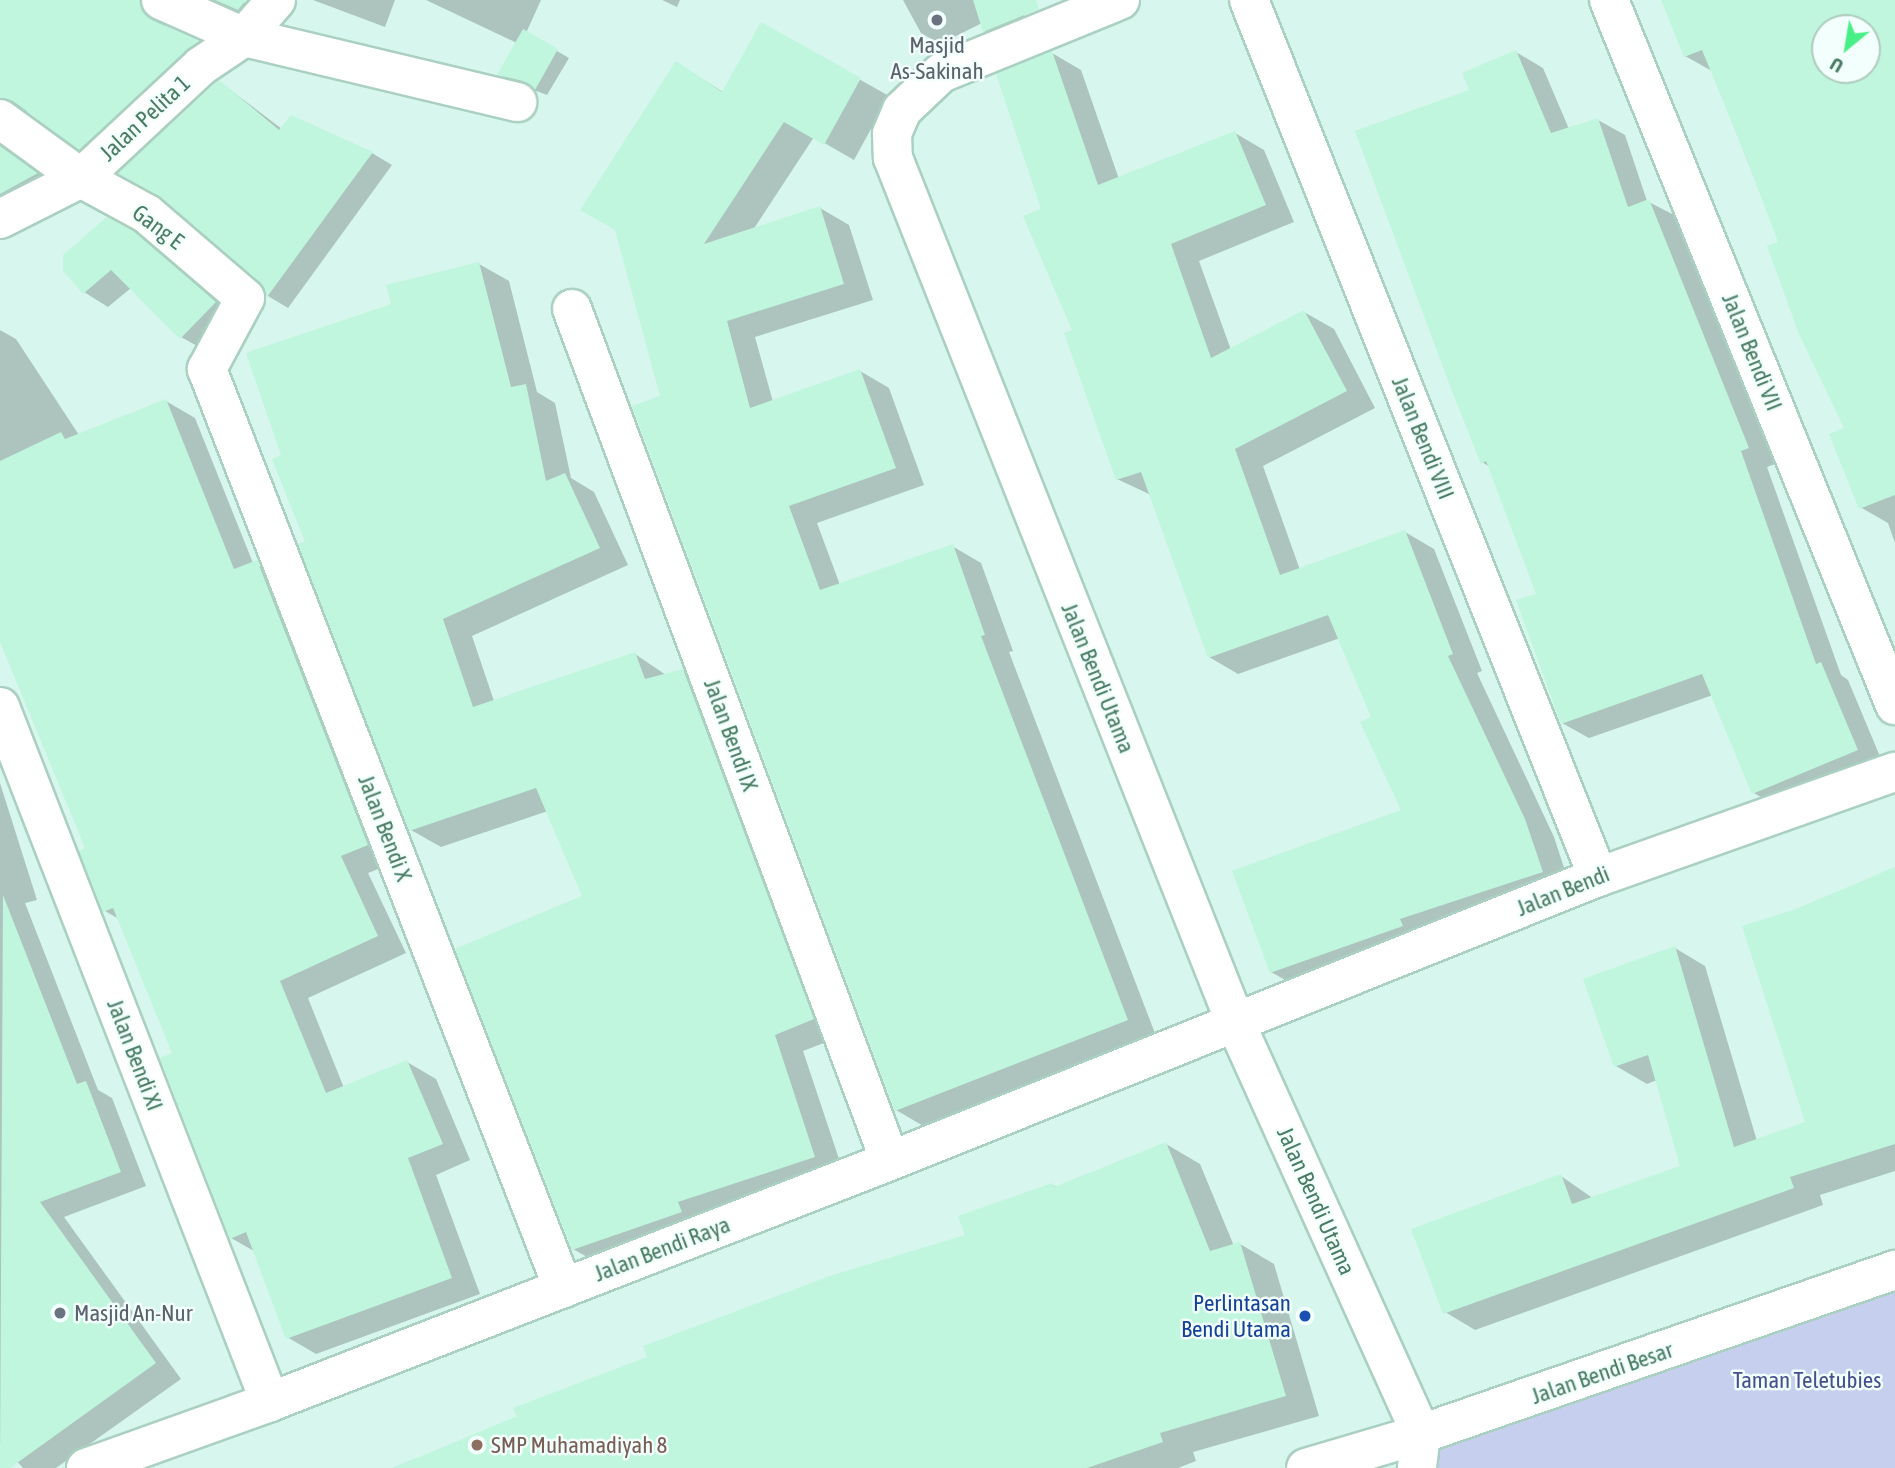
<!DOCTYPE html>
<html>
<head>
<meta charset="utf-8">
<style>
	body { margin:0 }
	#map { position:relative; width:1895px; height:1468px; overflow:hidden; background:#eafef9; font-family:"Asap Condensed",sans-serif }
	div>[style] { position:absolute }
	.residential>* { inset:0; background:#d7f6ed }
	.green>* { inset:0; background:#c6d0ee }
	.shadow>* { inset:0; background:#0003 }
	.building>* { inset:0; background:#bff6dd }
	.roads { filter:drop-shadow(2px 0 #aad0c1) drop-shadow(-2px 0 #aad0c1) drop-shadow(0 2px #aad0c1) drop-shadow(0 -2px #aad0c1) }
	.minor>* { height:38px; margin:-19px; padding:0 19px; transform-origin:19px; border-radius:19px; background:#fff }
	.dots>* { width:19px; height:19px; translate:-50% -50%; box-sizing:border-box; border:4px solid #f2fffc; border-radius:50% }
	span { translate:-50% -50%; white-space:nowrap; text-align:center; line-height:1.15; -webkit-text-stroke:5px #f2fffc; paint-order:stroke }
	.worship-label { font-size:23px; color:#5b616d }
	.left { translate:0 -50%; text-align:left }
	.street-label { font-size:23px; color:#4a7c63 }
	.transit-label { font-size:23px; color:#164399 }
	.right { translate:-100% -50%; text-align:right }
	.park-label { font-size:23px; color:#46508f }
	.education-label { font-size:23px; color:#785e54 }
	.north { position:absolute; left:1811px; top:14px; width:70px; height:70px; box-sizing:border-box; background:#f2fffc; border:2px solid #afcbbf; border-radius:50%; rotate:210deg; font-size:19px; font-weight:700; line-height:28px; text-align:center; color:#4a7c63 }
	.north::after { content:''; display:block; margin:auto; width:24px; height:32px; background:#47f086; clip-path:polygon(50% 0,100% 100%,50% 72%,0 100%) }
</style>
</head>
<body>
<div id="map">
	<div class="residential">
		<i style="clip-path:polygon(evenodd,0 0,1895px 0,1895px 1468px,0 1468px,0 0,1825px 28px,1867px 28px,1867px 70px,1825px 70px,1825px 28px)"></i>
	</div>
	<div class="green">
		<i style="clip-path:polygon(1895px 1253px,1895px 1468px,1430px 1468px,1431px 1423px)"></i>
	</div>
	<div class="shadow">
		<i style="clip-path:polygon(7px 0,167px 0,160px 15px,164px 25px,219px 54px,102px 161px,31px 112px,12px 111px,0 128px,0 12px)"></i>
		<i style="clip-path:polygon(212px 0,241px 0,263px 18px,260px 21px)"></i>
		<i style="clip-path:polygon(313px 0,395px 0,385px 27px)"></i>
		<i style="clip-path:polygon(426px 0,541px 0,526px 33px,569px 58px,547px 95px,510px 81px,499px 74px,517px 43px)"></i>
		<i style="clip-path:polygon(662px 0,680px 0,677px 7px)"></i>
		<i style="clip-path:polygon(903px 0,1016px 0,1029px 25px,996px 38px,984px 31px,982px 23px,948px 40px,933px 40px,921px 33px)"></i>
		<i style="clip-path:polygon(evenodd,1663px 0,1895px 0,1895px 543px,1888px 523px,1860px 507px,1846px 429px,1780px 243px,1712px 71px,1685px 56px,1663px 0,1825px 28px,1867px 28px,1867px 70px,1825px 70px,1825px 28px)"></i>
		<i style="clip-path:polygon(772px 30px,889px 96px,854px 160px,814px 137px,753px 230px,820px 208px,849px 225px,873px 300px,755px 337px,773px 402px,860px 371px,889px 388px,924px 485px,817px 523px,840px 585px,952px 546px,981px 563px,1013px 651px,1009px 652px,1156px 1036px,925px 1127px,896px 1110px,662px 397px,677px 63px,723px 92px)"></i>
		<i style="clip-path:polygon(1516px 52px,1543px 68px,1569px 129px,1598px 120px,1625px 135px,1647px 201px,1676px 216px,1775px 464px,1767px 467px,1841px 675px,1848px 680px,1884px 766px,1781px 809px,1754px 793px,1713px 695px,1589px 738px,1562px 723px,1538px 595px,1490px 467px,1482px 462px,1472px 91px)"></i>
		<i style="clip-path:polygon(1052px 53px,1081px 70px,1119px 179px,1235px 133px,1264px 150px,1294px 222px,1199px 261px,1231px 350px,1304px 312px,1334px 329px,1375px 408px,1263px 466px,1300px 570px,1405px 532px,1434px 549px,1482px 671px,1477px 673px,1554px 837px,1571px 889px,1301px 989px,1271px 972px,1403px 811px,1373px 718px,1340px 638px,1238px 674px,1209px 657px,1151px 495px,1117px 479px,1043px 210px)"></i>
		<i style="clip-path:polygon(220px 82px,282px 129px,372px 153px,392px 165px,288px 308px,268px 296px,261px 280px)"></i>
		<i style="clip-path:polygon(0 133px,1px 142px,57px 186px,20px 207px,0 195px)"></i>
		<i style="clip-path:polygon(134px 234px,159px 248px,239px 317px,206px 351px,181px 337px,131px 288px,108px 307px,84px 292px)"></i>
		<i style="clip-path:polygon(479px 264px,509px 281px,537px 392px,555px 403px,571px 478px,594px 492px,628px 565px,472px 636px,494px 701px,635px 654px,666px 675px,683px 670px,712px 688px,842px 1036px,803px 1051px,844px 1174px,603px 1266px,573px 1249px,585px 897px,548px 811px,441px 847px,411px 830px,308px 543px,284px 456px,393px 305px)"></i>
		<i style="clip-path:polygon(0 330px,16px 339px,79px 435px,166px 401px,195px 418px,253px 563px,286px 578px,396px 862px,368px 873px,406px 953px,308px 998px,344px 1088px,407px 1062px,436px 1079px,470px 1160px,436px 1175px,480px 1294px,316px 1354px,287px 1337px,254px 1251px,231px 1238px,174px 1054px,119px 919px,105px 911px,87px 849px,0 637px)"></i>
		<i style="clip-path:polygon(0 783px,37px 900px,25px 903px,98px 1090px,112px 1098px,146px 1186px,64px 1217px,181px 1379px,56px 1468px,23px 1468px,0 1443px)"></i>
		<i style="clip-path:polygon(1895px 869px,1895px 1171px,1820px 1195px,1823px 1205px,1475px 1330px,1445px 1312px,1561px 1176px,1594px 1199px,1682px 1167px,1657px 1080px,1647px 1084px,1616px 1066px,1675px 948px,1705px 966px,1757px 1141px,1808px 1123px,1797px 911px)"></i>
		<i style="clip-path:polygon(1166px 1144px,1200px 1164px,1234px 1246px,1240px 1244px,1274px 1264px,1319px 1416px,1193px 1452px,1196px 1461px,1178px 1468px,393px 1468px,968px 1236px,1052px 1185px,1058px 1188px)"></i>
	</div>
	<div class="building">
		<i style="clip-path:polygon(0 0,140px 0,152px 20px,199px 41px,79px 150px,13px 101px,0 98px)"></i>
		<i style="clip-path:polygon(215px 0,246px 0,238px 10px)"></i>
		<i style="clip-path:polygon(973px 0,1036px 0,1039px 9px,983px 32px)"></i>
		<i style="clip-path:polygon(evenodd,1661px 0,1895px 0,1895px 495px,1859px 509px,1829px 434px,1844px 428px,1799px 334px,1767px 246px,1778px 242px,1746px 157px,1702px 50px,1684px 57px,1661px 0,1825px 28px,1867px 28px,1867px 70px,1825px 70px,1825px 28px)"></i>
		<i style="clip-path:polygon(761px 22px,861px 78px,824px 145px,784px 122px,704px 244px,820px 206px,844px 284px,727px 321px,750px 408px,860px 369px,896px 468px,789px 506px,820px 590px,953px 544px,985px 635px,981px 636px,1128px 1020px,895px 1111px,632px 406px,660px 396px,615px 230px,580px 210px,676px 61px,722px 92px)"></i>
		<i style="clip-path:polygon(523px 29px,558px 49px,535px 90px,523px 81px,497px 75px)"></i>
		<i style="clip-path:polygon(1516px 50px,1551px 133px,1598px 118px,1628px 207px,1649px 199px,1749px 448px,1741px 451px,1816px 664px,1821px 662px,1858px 750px,1752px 794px,1702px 674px,1561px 724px,1516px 600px,1536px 594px,1486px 461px,1481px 464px,1450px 386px,1355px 131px,1469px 90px,1462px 73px)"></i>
		<i style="clip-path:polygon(1052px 51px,1098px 185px,1235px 131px,1266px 205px,1171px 244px,1211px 358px,1304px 310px,1347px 391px,1235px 449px,1280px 575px,1405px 530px,1453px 654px,1448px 656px,1525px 819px,1543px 872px,1400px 919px,1403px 926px,1270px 973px,1232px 871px,1401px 810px,1360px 722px,1371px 717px,1328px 615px,1208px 658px,1141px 472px,1116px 480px,1064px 333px,1072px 330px,1023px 216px,1041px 209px,996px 74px)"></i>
		<i style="clip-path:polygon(219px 80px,279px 130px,291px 115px,373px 152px,267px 297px,259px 281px,161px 197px,118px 173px)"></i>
		<i style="clip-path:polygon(0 146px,38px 173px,0 194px)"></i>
		<i style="clip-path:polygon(107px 217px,135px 232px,216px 302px,180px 339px,111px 270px,83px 294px,63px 271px,63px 255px)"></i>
		<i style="clip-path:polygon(479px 262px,511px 387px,526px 384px,546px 481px,565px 473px,600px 548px,443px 619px,473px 707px,635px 652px,645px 679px,683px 669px,814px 1019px,775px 1035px,815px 1157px,678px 1202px,682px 1212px,572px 1250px,455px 949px,582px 896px,536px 788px,409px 831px,298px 544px,305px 542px,272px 459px,281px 455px,246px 353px,391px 304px,386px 285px)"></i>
		<i style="clip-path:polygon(166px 399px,234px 569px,257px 560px,368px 845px,341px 856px,378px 936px,280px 981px,326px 1093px,407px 1060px,443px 1144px,408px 1158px,452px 1278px,286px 1339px,246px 1232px,230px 1239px,160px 1058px,172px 1053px,113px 908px,103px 912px,79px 851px,85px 848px,0 642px,0 461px,61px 432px,65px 439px)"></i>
		<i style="clip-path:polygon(1895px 867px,1895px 1144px,1790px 1177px,1794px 1188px,1443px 1314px,1411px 1229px,1561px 1174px,1572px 1204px,1680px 1166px,1648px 1055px,1614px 1067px,1583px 979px,1675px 946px,1734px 1147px,1805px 1122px,1742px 926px,1796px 909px)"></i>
		<i style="clip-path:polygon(3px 895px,77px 1084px,86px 1081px,121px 1172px,40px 1202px,156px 1363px,10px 1468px,0 1468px)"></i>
		<i style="clip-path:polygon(1166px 1142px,1210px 1251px,1240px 1242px,1286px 1396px,1160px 1433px,1163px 1442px,1087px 1468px,393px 1468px,517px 1416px,513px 1408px,647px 1357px,643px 1346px,833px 1275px,965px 1235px,958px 1216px,1052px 1183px,1054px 1187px)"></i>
	</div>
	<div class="roads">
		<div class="minor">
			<i style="left:161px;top:0;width:91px;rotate:24deg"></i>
			<i style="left:244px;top:37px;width:281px;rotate:13.4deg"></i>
			<i style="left:1120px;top:0;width:193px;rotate:157.8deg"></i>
			<i style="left:941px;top:73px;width:54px;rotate:136.5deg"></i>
			<i style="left:902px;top:110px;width:26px;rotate:113deg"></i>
			<i style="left:892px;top:134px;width:24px;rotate:88deg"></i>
			<i style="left:893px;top:158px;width:931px;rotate:68.39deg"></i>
			<i style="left:1236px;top:1024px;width:450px;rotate:65.7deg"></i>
			<i style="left:1421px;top:1434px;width:34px;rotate:97deg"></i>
			<i style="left:1249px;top:0;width:944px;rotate:68.3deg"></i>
			<i style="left:1609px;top:0;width:761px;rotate:67.92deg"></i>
			<i style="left:0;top:119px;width:100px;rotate:36.1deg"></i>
			<i style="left:81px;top:178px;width:75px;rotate:28.6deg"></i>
			<i style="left:147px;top:214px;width:129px;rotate:40.6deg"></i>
			<i style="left:245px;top:298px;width:81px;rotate:118.2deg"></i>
			<i style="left:207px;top:369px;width:986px;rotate:68.82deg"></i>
			<i style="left:0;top:219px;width:91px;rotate:-26.8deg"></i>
			<i style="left:81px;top:178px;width:164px;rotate:-43deg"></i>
			<i style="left:201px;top:66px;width:52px;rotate:-34deg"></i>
			<i style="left:244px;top:37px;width:49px;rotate:-49.1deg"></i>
			<i style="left:572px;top:309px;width:909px;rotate:69.53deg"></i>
			<i style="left:0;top:707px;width:746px;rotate:68.77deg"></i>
			<i style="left:86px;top:1468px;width:195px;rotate:-19.7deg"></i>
			<i style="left:270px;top:1402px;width:665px;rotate:-21.24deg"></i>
			<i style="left:890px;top:1161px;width:763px;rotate:-21.86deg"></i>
			<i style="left:1598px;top:877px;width:315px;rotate:-19.5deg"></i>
			<i style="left:1306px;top:1468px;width:120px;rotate:-16.5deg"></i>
			<i style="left:1421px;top:1434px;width:502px;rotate:-19.09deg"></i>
		</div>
	</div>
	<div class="dots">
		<i style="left:937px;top:20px;background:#6b7280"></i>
		<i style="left:60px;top:1313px;background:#6b7280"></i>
		<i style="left:1305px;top:1316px;background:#1a4fb4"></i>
		<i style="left:477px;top:1445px;background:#8d6e63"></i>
	</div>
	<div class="worship-label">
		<span style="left:937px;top:58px">Masjid<br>As-Sakinah</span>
		<span class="left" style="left:74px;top:1313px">Masjid An-Nur</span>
	</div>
	<div class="street-label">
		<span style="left:145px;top:118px;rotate:-43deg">Jalan Pelita 1</span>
		<span style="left:158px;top:227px;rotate:37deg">Gang E</span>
		<span style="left:1752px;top:352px;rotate:68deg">Jalan Bendi VII</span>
		<span style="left:1423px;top:438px;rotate:68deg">Jalan Bendi VIII</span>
		<span style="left:1098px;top:678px;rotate:68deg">Jalan Bendi Utama</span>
		<span style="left:731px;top:735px;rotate:70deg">Jalan Bendi IX</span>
		<span style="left:385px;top:828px;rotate:69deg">Jalan Bendi X</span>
		<span style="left:1563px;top:891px;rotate:-22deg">Jalan Bendi</span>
		<span style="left:135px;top:1055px;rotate:69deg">Jalan Bendi XI</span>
		<span style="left:1316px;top:1201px;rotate:66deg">Jalan Bendi Utama</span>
		<span style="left:662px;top:1249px;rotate:-21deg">Jalan Bendi Raya</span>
		<span style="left:1602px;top:1373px;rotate:-19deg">Jalan Bendi Besar</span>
	</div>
	<div class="transit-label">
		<span class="right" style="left:1291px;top:1316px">Perlintasan<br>Bendi Utama</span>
	</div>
	<div class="park-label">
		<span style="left:1807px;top:1380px">Taman Teletubies</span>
	</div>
	<div class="education-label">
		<span class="left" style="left:491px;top:1445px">SMP Muhamadiyah 8</span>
	</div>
	<div class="north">U</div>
</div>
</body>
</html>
